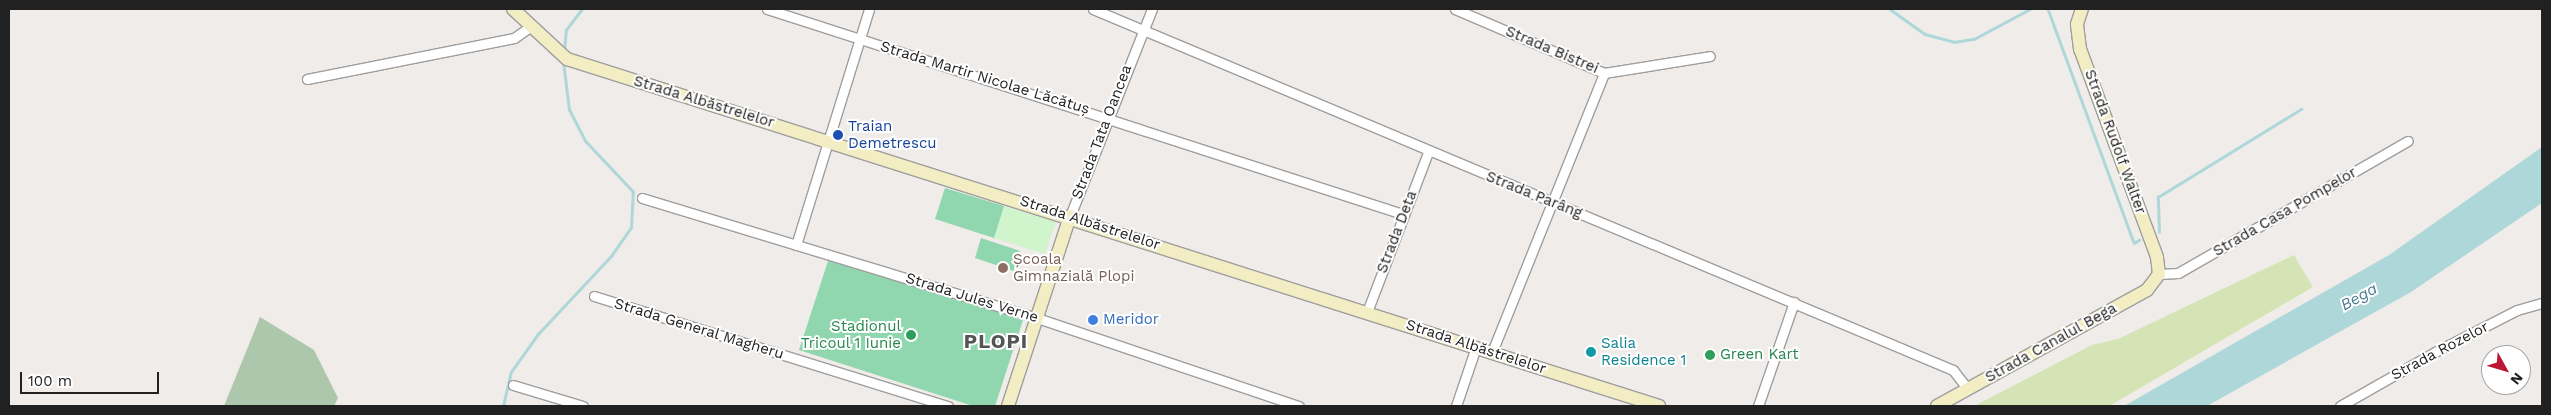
<!DOCTYPE html>
<html>
<head>
<meta charset="utf-8">
<style>
	body { margin:0 }
	#map { position:relative; width:2551px; height:415px; overflow:hidden; background:#f0ece9; font-family:"Work Sans",sans-serif }
	div>[style] { position:absolute }
	.grass>* { inset:0; background:#d5e4b5 }
	.cemetery>* { inset:0; background:#adc7ac }
	.park>* { inset:0; background:#d0f4cc }
	.pitch>* { inset:0; background:#90d6ae }
	.water>* { inset:0; background:#aed7d9 }
	.stream>* { height:2.5px; margin:-1.25px; padding:0 1.25px; transform-origin:1.25px; border-radius:1.25px; background:#aed7d9 }
	.roads { filter:drop-shadow(1px 0 #9e9e9e) drop-shadow(-1px 0 #9e9e9e) drop-shadow(0 1px #9e9e9e) drop-shadow(0 -1px #9e9e9e) }
	.street>* { height:9px; margin:-4.5px; padding:0 4.5px; transform-origin:4.5px; border-radius:4.5px; background:#fff }
	.secondary>* { height:12px; margin:-6px; padding:0 6px; transform-origin:6px; border-radius:6px; background:#f3edc4 }
	.dots>* { width:14px; height:14px; translate:-50% -50%; box-sizing:border-box; border:2px solid #fff; border-radius:50% }
	span { translate:-50% -50%; white-space:nowrap; text-align:center; line-height:1.15; -webkit-text-stroke:4px #fff; paint-order:stroke }
	.street-label { font-size:15px; color:#212121 }
	.transit-label { font-size:15px; color:#164399 }
	.left { translate:0 -50%; text-align:left }
	.education-label { font-size:15px; color:#785e54 }
	.shop-label { font-size:15px; color:#366cbe }
	.leisure-label { font-size:15px; color:#27864d }
	.right { translate:-100% -50%; text-align:right }
	.culture-label { font-size:15px; color:#0d838f }
	.water-label { font-size:16px; color:#4c7b90; font-style:italic }
	.district-label { font-size:20px; color:#545454; font-weight:700; letter-spacing:1px }
	.frame { position:absolute; inset:0; border:10px solid #212121; pointer-events:none }
	.north { position:absolute; left:2481px; top:345px; width:50px; height:50px; box-sizing:border-box; background:#fff; border:1px solid #a6a6a6; border-radius:50%; rotate:129deg; font-size:14px; font-weight:700; line-height:20px; text-align:center; color:#212121 }
	.north::after { content:''; display:block; margin:auto; width:18px; height:22px; background:#bb1735; clip-path:polygon(50% 0,100% 100%,50% 72%,0 100%) }
	.scale { position:absolute; left:20px; top:372px; width:139px; height:22px; box-sizing:border-box; border:2px solid #212121; border-top:0; padding-left:6px; font-size:15px; line-height:18px; white-space:nowrap; color:#212121; -webkit-text-stroke:4px #fff; paint-order:stroke }
</style>
</head>
<body>
<div id="map">
	<div class="grass">
		<i style="clip-path:polygon(2294px 255px,2313px 287px,2111px 405px,1974px 406px,2092px 345px,2118px 339px)"></i>
	</div>
	<div class="cemetery">
		<i style="clip-path:polygon(260px 317px,314px 350px,338px 398px,334px 406px,224px 406px)"></i>
	</div>
	<div class="park">
		<i style="clip-path:polygon(1004px 206px,1056px 222px,1045px 254px,994px 238px)"></i>
	</div>
	<div class="pitch">
		<i style="clip-path:polygon(945px 188px,1004px 206px,994px 238px,935px 219px)"></i>
		<i style="clip-path:polygon(981px 238px,1020px 251px,1014px 271px,975px 258px)"></i>
		<i style="clip-path:polygon(829px 258px,1023px 320px,995px 406px,973px 406px,799px 350px)"></i>
	</div>
	<div class="water">
		<i style="clip-path:polygon(2542px 147px,2542px 203px,2411px 292px,2207px 406px,2124px 406px,2389px 255px)"></i>
	</div>
	<div class="stream">
		<i style="left:1890px;top:9px;width:43px;rotate:35.5deg"></i>
		<i style="left:1925px;top:34px;width:30px;rotate:15deg"></i>
		<i style="left:1954px;top:42px;width:20px;rotate:-9deg"></i>
		<i style="left:1974px;top:39px;width:64px;rotate:-28.2deg"></i>
		<i style="left:2048px;top:9px;width:249px;rotate:69.8deg"></i>
		<i style="left:2134px;top:243px;width:6px;rotate:-31deg"></i>
		<i style="left:564px;top:51px;width:21px;rotate:-85deg"></i>
		<i style="left:566px;top:30px;width:26px;rotate:-53deg"></i>
		<i style="left:2159px;top:232px;width:35px;rotate:-92deg"></i>
		<i style="left:2158px;top:197px;width:168px;rotate:-31.6deg"></i>
		<i style="left:503px;top:406px;width:35px;rotate:-77deg"></i>
		<i style="left:511px;top:372px;width:47px;rotate:-54.6deg"></i>
		<i style="left:538px;top:334px;width:107px;rotate:-46.9deg"></i>
		<i style="left:611px;top:256px;width:35px;rotate:-55deg"></i>
		<i style="left:631px;top:227px;width:35px;rotate:-87deg"></i>
		<i style="left:633px;top:192px;width:70px;rotate:-133.3deg"></i>
		<i style="left:585px;top:141px;width:35px;rotate:-117deg"></i>
		<i style="left:569px;top:110px;width:48px;rotate:-97.1deg"></i>
	</div>
	<div class="roads">
		<div class="street">
			<i style="left:767px;top:9px;width:668px;rotate:17.87deg"></i>
			<i style="left:1093px;top:9px;width:933px;rotate:22.77deg"></i>
			<i style="left:1953px;top:370px;width:24px;rotate:52deg"></i>
			<i style="left:1455px;top:9px;width:162px;rotate:23.2deg"></i>
			<i style="left:1604px;top:73px;width:107px;rotate:-9.1deg"></i>
			<i style="left:307px;top:79px;width:211px;rotate:-11.2deg"></i>
			<i style="left:514px;top:38px;width:21px;rotate:-35deg"></i>
			<i style="left:642px;top:198px;width:413px;rotate:16.9deg"></i>
			<i style="left:1037px;top:318px;width:276px;rotate:18.6deg"></i>
			<i style="left:1070px;top:216px;width:223px;rotate:-68.4deg"></i>
			<i style="left:796px;top:245px;width:247px;rotate:-72.8deg"></i>
			<i style="left:2159px;top:274px;width:19px;rotate:-3deg"></i>
			<i style="left:2178px;top:273px;width:265px;rotate:-29.9deg"></i>
			<i style="left:594px;top:296px;width:371px;rotate:17.3deg"></i>
			<i style="left:1367px;top:312px;width:171px;rotate:-69.1deg"></i>
			<i style="left:1492px;top:352px;width:301px;rotate:-68.1deg"></i>
			<i style="left:513px;top:385px;width:73px;rotate:16.7deg"></i>
			<i style="left:1456px;top:406px;width:62px;rotate:-71.3deg"></i>
			<i style="left:1758px;top:406px;width:110px;rotate:-70.9deg"></i>
			<i style="left:2340px;top:406px;width:109px;rotate:-29.6deg"></i>
			<i style="left:2435px;top:352px;width:92px;rotate:-27.1deg"></i>
			<i style="left:2517px;top:310px;width:26px;rotate:-16deg"></i>
		</div>
		<div class="secondary">
			<i style="left:513px;top:9px;width:74px;rotate:42.8deg"></i>
			<i style="left:567px;top:59px;width:1146px;rotate:17.63deg"></i>
			<i style="left:1008px;top:406px;width:200px;rotate:-71.9deg"></i>
			<i style="left:1937px;top:406px;width:240px;rotate:-28.9deg"></i>
			<i style="left:2147px;top:290px;width:20px;rotate:-53deg"></i>
			<i style="left:2159px;top:274px;width:17px;rotate:-97deg"></i>
			<i style="left:2157px;top:257px;width:222px;rotate:-110.3deg"></i>
			<i style="left:2080px;top:49px;width:25px;rotate:-97deg"></i>
			<i style="left:2077px;top:24px;width:16px;rotate:-72deg"></i>
		</div>
	</div>
	<div class="dots">
		<i style="left:838px;top:135px;background:#1a4fb4"></i>
		<i style="left:1003px;top:268px;background:#8d6e63"></i>
		<i style="left:1093px;top:320px;background:#3f7fe0"></i>
		<i style="left:911px;top:335px;background:#2e9e5b"></i>
		<i style="left:1591px;top:352px;background:#0f9aa8"></i>
		<i style="left:1710px;top:355px;background:#2e9e5b"></i>
	</div>
	<div class="street-label">
		<span style="left:1552px;top:50px;rotate:23deg">Strada Bistrei</span>
		<span style="left:985px;top:78px;rotate:17deg">Strada Martir Nicolae Lăcătuș</span>
		<span style="left:704px;top:102px;rotate:17deg">Strada Albăstrelelor</span>
		<span style="left:1102px;top:132px;rotate:-69deg">Strada Tata Oancea</span>
		<span style="left:2115px;top:142px;rotate:70deg">Strada Rudolf Walter</span>
		<span style="left:1534px;top:195px;rotate:22deg">Strada Parâng</span>
		<span style="left:2285px;top:212px;rotate:-30deg">Strada Casa Pompelor</span>
		<span style="left:1090px;top:223px;rotate:18deg">Strada Albăstrelelor</span>
		<span style="left:1397px;top:232px;rotate:-69deg">Strada Deta</span>
		<span style="left:972px;top:298px;rotate:17deg">Strada Jules Verne</span>
		<span style="left:699px;top:329px;rotate:17deg">Strada General Magheru</span>
		<span style="left:2051px;top:343px;rotate:-29deg">Strada Canalul Bega</span>
		<span style="left:1476px;top:347px;rotate:18deg">Strada Albăstrelelor</span>
		<span style="left:2440px;top:351px;rotate:-28deg">Strada Rozelor</span>
	</div>
	<div class="transit-label">
		<span class="left" style="left:848px;top:135px">Traian<br>Demetrescu</span>
	</div>
	<div class="education-label">
		<span class="left" style="left:1013px;top:268px">Școala<br>Gimnazială Plopi</span>
	</div>
	<div class="shop-label">
		<span class="left" style="left:1103px;top:320px">Meridor</span>
	</div>
	<div class="leisure-label">
		<span class="right" style="left:901px;top:335px">Stadionul<br>Tricoul 1 Iunie</span>
		<span class="left" style="left:1720px;top:355px">Green Kart</span>
	</div>
	<div class="culture-label">
		<span class="left" style="left:1601px;top:352px">Salia<br>Residence 1</span>
	</div>
	<div class="water-label">
		<span style="left:2359px;top:297px;rotate:-29deg">Bega</span>
	</div>
	<div class="district-label">
		<span style="left:996px;top:341px">PLOPI</span>
	</div>
	<div class="frame"></div>
	<div class="north">N</div>
	<div class="scale">100 m</div>
</div>
</body>
</html>
